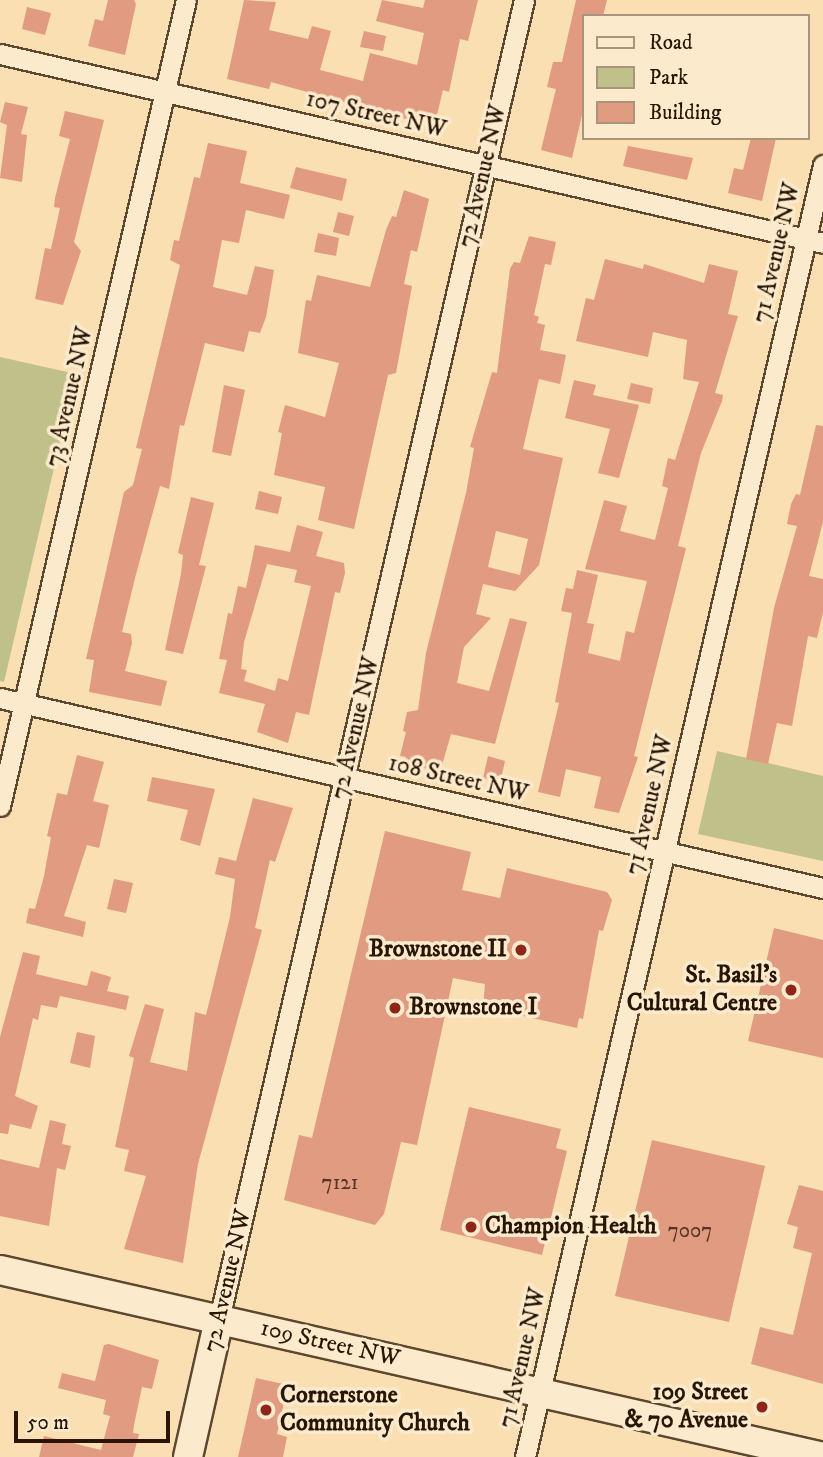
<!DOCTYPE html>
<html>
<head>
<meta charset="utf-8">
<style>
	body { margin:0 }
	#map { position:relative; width:823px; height:1457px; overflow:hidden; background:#f9dfb1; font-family:"IM FELL DW Pica",serif }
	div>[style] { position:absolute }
	.green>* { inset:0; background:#c0c18a }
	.building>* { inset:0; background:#e09b80 }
	.roads { filter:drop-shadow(2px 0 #5c482e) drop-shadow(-2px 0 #5c482e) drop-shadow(0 2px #5c482e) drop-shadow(0 -2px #5c482e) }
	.street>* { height:19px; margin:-9.5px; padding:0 9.5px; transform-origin:9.5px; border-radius:9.5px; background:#fbeacc }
	.secondary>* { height:28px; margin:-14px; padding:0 14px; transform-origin:14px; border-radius:14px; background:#fbeacc }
	.dots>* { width:19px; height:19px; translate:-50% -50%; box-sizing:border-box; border:4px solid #fbeacc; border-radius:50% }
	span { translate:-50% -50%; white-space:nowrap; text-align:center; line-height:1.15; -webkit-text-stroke:7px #fbeacc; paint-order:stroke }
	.number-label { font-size:21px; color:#563622 }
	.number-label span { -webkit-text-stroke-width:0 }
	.street-label { font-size:24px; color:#281503 }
	.poi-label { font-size:24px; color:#281503; font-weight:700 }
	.right { translate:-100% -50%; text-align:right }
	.left { translate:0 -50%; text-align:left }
	.legend { position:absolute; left:582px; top:14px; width:228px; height:126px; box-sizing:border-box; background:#fbeacc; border:2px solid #a7957c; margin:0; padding:9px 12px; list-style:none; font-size:21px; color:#281503 }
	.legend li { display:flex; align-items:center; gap:14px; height:35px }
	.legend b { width:35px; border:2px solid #a7957c }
	.scale { position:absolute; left:14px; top:1411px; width:156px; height:32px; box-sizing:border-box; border:4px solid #281503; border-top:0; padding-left:9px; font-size:21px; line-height:24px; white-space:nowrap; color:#281503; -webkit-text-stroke:5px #fbeacc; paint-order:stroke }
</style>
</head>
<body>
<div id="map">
	<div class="green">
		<i style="clip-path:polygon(0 357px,76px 374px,4px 682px,0 681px)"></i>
		<i style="clip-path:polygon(717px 751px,823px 776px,823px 861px,698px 834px)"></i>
	</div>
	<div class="building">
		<i style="clip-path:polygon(108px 0,134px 0,136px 4px,125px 55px,88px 46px,95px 19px,103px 21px)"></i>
		<i style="clip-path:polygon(244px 0,276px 2px,269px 30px,308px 39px,312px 26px,331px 31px,320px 70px,363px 81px,370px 53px,417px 65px,424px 33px,376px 21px,382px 0,423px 8px,425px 0,478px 0,468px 41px,460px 39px,449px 92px,443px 90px,434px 127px,271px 82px,269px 89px,227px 79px)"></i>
		<i style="clip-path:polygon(576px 0,607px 0,603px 16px,583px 16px,583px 111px,572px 158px,541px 150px,556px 89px,547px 87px,553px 62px,562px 62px)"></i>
		<i style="clip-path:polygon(27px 7px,51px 13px,45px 35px,22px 29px)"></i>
		<i style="clip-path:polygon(364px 31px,386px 36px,383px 51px,360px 47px)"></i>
		<i style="clip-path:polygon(5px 102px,28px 107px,21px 134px,27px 135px,22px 182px,0 178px,7px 125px,0 122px)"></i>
		<i style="clip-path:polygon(65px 111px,104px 120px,74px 242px,81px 251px,63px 305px,35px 299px,45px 248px,51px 249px,60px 208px,54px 207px,55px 198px,70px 139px,59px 136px)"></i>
		<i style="clip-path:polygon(751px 138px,776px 138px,762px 201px,728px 193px,734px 168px,743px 170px)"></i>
		<i style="clip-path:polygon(208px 143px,247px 151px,240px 183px,290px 195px,284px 219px,246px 210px,239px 243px,222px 240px,213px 287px,247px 295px,255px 266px,274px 270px,266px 317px,260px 333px,249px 331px,244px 352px,205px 343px,184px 426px,180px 425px,169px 489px,160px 486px,135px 578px,122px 632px,131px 634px,132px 643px,125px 671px,167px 681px,161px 706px,89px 692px,94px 660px,86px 659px,124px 492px,133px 485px,142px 449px,136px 448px,180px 265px,170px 260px,174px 240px,179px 241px,194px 177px,200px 178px)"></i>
		<i style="clip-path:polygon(628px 146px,693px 158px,687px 180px,623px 166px)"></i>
		<i style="clip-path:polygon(296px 167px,347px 179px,342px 201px,290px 188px)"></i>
		<i style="clip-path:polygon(404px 190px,429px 199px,417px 252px,411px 250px,404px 284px,412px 286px,396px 373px,388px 375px,354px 529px,318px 520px,325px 487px,274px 475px,282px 433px,278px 432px,285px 405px,325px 417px,339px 363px,298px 353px,306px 300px,311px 301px,317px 275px,370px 287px,386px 230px,392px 216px,396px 217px)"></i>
		<i style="clip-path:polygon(338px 212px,354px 216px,349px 236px,333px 232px)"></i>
		<i style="clip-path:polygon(318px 233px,339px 238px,336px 256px,314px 252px)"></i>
		<i style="clip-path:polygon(evenodd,529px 236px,556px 242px,551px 265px,545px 264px,534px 315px,539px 317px,537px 323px,545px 325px,540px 350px,566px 355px,560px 384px,539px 379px,523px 449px,563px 458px,539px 565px,515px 591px,483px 584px,476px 614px,491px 618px,464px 647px,457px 683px,489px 691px,510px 618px,527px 622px,495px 744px,451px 734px,440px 772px,404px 763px,406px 757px,400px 756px,406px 732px,403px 731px,407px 712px,418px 710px,426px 653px,466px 493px,474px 448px,470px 447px,492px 372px,497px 373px,510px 269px,514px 262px,520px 263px,529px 236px,496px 531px,528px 539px,520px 575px,488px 567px,496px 531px)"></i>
		<i style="clip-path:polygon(605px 259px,643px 269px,644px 264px,704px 283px,709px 264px,738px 271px,728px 314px,738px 316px,715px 393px,723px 395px,722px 401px,701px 453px,678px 546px,686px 548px,634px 756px,638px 757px,619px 813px,594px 808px,601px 777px,566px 769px,560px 797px,538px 792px,559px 703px,555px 702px,572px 613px,561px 611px,566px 588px,573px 589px,577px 570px,598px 575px,587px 623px,594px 624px,588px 653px,620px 661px,626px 631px,634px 633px,647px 581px,585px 569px,597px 526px,604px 500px,627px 506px,620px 531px,655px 540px,668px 488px,662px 486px,668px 458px,675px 460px,699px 382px,683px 379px,687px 340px,653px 332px,648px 357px,576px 341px,586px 298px,594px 300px)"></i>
		<i style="clip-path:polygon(574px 380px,596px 385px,593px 395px,639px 405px,619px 478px,598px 473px,610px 429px,565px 418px)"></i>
		<i style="clip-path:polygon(631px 383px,653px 388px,650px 404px,627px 399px)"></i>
		<i style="clip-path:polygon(224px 385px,245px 390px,231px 456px,212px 452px)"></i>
		<i style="clip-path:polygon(816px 425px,823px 426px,823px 522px,809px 576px,823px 579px,823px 612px,817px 638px,808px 636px,792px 726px,777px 723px,768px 764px,746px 759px,774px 608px,797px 526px,787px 524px,791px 504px,796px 494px,800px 495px)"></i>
		<i style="clip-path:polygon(259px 491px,282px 497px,278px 514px,255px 509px)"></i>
		<i style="clip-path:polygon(191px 497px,214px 503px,199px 565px,206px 566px,183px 654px,165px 650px,181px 574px,183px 555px,178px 553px)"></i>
		<i style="clip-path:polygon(evenodd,297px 525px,323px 532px,316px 556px,344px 563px,345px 573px,340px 593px,335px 592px,309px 715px,296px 712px,288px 743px,257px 732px,265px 704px,219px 693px,227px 660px,219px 659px,228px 613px,232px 614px,238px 586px,246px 588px,255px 545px,290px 552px,297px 525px,267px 564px,297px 570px,294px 582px,311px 586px,288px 681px,278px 678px,275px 691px,244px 681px,247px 670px,241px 669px,244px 642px,267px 564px)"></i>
		<i style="clip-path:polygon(77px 755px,104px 762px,93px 801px,109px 805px,99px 848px,87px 845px,64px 916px,86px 922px,83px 937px,26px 923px,29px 908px,35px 909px,44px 876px,51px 837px,47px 836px,57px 793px,67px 795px)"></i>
		<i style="clip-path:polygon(488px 756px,505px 761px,500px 783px,483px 778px)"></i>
		<i style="clip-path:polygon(152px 777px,215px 789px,200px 846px,180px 840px,188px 810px,147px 801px)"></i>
		<i style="clip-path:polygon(253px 798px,293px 808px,275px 862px,270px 860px,255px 928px,262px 930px,198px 1164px,183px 1263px,124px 1249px,146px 1176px,124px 1171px,129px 1150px,115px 1147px,134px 1058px,129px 1056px,145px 1004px,164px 1009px,150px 1062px,187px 1071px,195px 1012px,206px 1015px,230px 917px,235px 879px,215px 874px,219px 857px,236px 861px)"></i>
		<i style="clip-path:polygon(385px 831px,471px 852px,462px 890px,500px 898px,507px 868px,607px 892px,612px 900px,603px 931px,599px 930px,583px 1019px,579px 1018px,577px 1028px,483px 1007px,485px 984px,453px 978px,417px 1145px,401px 1142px,384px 1214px,375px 1225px,284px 1200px,299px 1135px,312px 1138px)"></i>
		<i style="clip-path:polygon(114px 879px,133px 883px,126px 913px,107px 909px)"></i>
		<i style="clip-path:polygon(774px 928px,823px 940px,823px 1058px,748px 1041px)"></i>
		<i style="clip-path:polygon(23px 952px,40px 956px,36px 974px,87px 986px,91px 971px,111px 977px,107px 991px,129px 996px,126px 1010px,60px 996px,57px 1008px,41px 1005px,38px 1020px,33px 1018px,15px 1096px,38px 1106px,31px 1129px,10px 1124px,8px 1134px,0 1133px,0 1037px)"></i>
		<i style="clip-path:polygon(77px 1032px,95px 1036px,90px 1068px,70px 1063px)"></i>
		<i style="clip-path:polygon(469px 1107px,561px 1129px,556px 1148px,567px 1151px,542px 1255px,440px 1230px)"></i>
		<i style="clip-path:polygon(50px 1120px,66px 1124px,62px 1144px,71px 1146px,65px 1170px,57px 1168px,49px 1226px,0 1216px,0 1159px,39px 1168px)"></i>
		<i style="clip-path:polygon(652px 1140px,765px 1166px,729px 1322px,615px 1296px)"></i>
		<i style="clip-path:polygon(799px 1185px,823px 1191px,823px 1384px,751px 1364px,760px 1327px,793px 1335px,812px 1253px,793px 1248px,798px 1227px,787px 1224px)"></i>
		<i style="clip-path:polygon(109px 1344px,159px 1360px,152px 1389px,142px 1387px,134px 1425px,133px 1433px,139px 1434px,133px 1457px,39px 1457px,44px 1436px,101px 1450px,110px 1416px,103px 1414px,106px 1400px,58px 1388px,62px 1373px,95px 1381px,104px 1345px)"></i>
		<i style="clip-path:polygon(256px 1378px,288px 1385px,277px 1434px,287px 1437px,283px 1457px,238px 1457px)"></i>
	</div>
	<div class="roads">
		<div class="street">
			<i style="left:0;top:54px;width:844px;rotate:12.93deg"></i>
			<i style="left:0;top:698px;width:845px;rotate:13deg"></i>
			<i style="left:0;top:806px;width:827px;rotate:-77.01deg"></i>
			<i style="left:219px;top:1319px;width:1354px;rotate:-76.98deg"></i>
			<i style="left:525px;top:1457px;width:1326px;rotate:-77.01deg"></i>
		</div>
		<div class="secondary">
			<i style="left:0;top:1270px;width:844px;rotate:12.8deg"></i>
			<i style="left:188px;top:1457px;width:141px;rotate:-77.3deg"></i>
		</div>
	</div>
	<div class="dots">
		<i style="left:521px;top:950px;background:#8f2418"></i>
		<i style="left:791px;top:990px;background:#8f2418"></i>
		<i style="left:395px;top:1008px;background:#8f2418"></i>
		<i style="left:471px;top:1227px;background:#8f2418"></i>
		<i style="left:762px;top:1407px;background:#8f2418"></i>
		<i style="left:266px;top:1410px;background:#8f2418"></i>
	</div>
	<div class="number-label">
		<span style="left:340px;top:1183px">7121</span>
		<span style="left:690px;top:1231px">7007</span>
	</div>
	<div class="street-label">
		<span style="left:376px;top:115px;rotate:13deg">107 Street NW</span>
		<span style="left:483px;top:176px;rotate:-77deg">72 Avenue NW</span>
		<span style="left:777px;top:253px;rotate:-77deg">71 Avenue NW</span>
		<span style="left:70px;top:397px;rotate:-77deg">73 Avenue NW</span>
		<span style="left:356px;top:728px;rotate:-77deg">72 Avenue NW</span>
		<span style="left:458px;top:779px;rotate:13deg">108 Street NW</span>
		<span style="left:650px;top:805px;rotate:-77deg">71 Avenue NW</span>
		<span style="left:228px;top:1281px;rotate:-77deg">72 Avenue NW</span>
		<span style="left:330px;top:1344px;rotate:13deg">109 Street NW</span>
		<span style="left:523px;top:1358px;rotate:-77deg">71 Avenue NW</span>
	</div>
	<div class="poi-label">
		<span class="right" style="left:507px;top:950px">Brownstone II</span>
		<span class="right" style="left:777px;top:990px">St. Basil's<br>Cultural Centre</span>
		<span class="left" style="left:409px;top:1008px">Brownstone I</span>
		<span class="left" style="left:485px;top:1227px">Champion Health</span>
		<span class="right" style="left:748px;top:1407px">109 Street<br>&amp; 70 Avenue</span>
		<span class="left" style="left:280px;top:1410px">Cornerstone<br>Community Church</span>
	</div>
	<ul class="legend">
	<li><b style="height:9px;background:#fbeacc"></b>Road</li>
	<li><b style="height:19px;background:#c0c18a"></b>Park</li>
	<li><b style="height:19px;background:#e09b80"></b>Building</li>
	</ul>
	<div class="scale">50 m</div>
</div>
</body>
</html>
